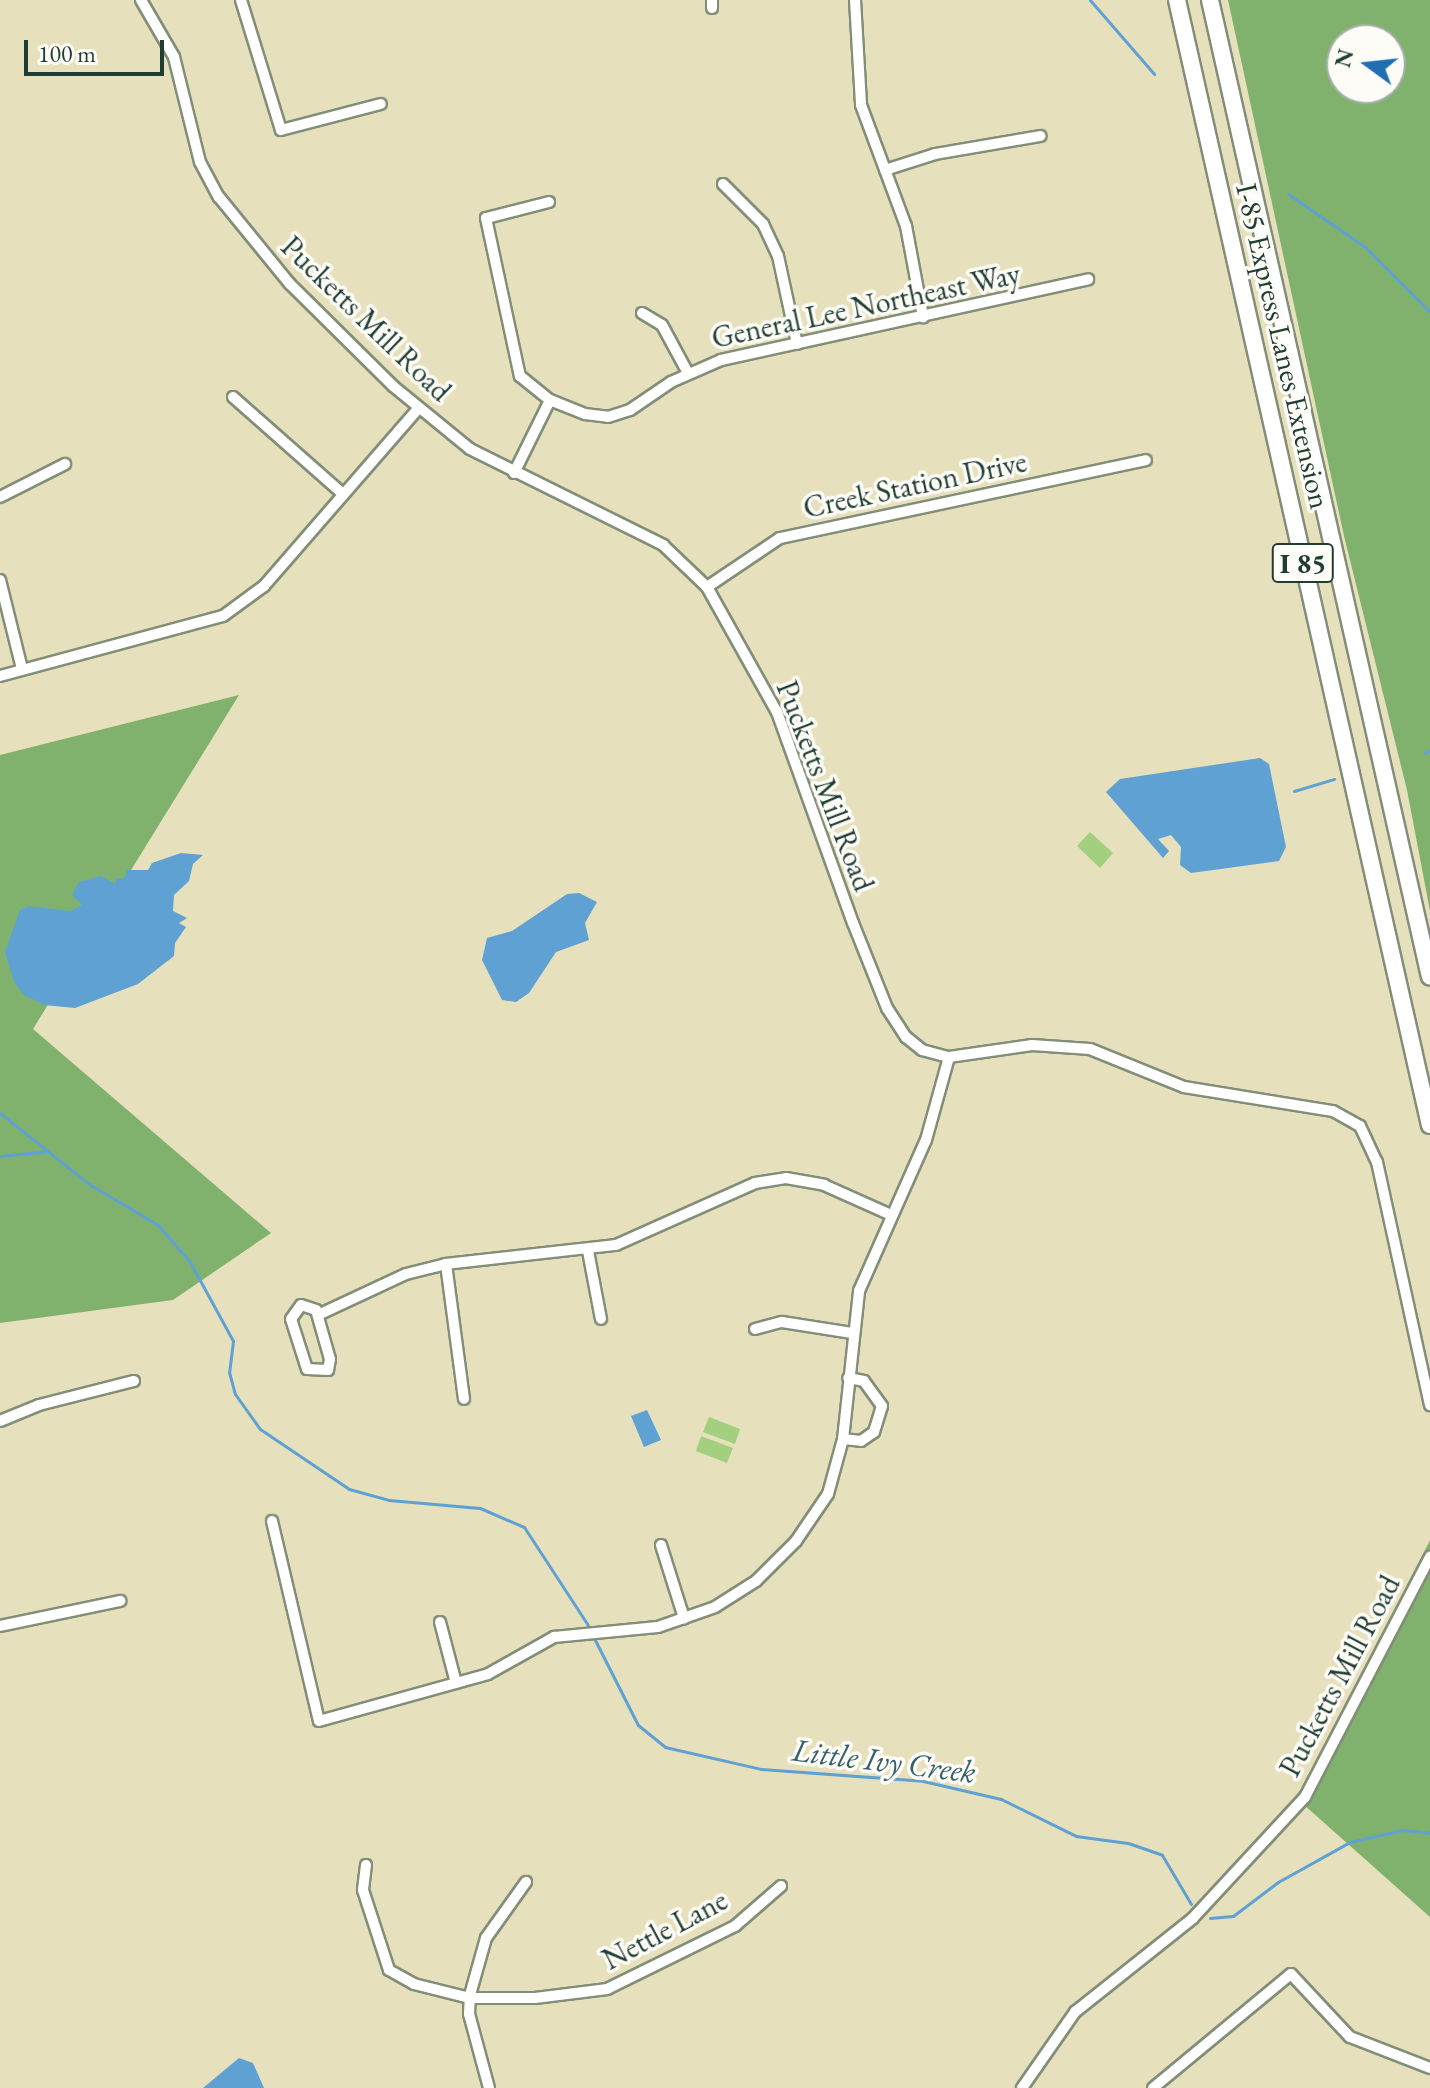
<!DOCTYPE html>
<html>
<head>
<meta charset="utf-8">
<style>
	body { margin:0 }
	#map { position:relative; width:1430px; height:2088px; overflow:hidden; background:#e6e0bd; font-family:"EB Garamond",serif }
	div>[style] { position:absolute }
	.green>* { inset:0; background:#a2d07e }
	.forest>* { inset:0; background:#81b26d }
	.water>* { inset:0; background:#5fa1d2 }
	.stream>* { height:3px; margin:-1.5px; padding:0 1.5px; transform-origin:1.5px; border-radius:1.5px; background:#5fa1d2 }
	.roads { filter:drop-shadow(2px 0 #828e78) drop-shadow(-2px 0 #828e78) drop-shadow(0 2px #828e78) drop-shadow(0 -2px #828e78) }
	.minor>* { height:10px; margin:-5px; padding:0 5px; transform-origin:5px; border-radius:5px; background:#fff }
	.highway>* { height:16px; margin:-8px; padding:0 8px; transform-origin:8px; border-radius:8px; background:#fff }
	span { translate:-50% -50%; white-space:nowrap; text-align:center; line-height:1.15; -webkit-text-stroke:7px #fdfcf7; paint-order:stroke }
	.shield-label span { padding:2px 6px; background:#fdfcf7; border:2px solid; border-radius:6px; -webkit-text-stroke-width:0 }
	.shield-label { font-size:28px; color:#1f3d34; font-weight:700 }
	.street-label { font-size:30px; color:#1f3d34 }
	.water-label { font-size:32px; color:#35606b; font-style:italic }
	.north { position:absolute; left:1326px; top:24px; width:80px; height:80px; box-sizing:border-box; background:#fdfcf7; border:2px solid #a4b0a9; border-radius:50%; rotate:285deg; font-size:22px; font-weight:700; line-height:32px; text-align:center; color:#1f3d34 }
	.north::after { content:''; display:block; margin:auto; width:28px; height:36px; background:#1f6fb2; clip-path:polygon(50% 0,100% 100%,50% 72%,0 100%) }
	.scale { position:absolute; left:24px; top:40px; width:140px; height:36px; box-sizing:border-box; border:4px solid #1f3d34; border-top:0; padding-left:10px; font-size:24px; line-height:28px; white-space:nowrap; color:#1f3d34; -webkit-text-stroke:6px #fdfcf7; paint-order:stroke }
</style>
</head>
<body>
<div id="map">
	<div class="green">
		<i style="clip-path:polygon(1090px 832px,1113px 853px,1100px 868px,1077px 846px)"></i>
		<i style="clip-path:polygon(709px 1417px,740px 1429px,735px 1444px,703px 1432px)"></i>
		<i style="clip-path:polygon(701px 1436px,733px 1448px,727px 1463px,696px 1451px)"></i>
	</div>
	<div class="forest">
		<i style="clip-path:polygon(evenodd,1228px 0,1430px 0,1430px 911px,1407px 790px,1344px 536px,1228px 0,1390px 40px,1390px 88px,1342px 88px,1342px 40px,1390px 40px)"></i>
		<i style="clip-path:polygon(239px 695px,33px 1029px,271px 1233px,173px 1300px,0 1323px,0 755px)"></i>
		<i style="clip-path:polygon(1430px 1540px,1430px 1917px,1303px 1804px)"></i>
	</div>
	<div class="water">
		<i style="clip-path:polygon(1260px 758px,1269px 764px,1286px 847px,1279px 861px,1191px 873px,1180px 865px,1181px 847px,1171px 835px,1158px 839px,1169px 851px,1163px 858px,1106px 792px,1120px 779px)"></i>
		<i style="clip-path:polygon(181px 853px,203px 855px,193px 864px,189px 881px,174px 895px,173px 911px,187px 918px,179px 923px,186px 927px,175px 943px,174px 956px,138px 984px,75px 1008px,44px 1005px,24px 995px,14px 982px,5px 952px,20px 910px,28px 906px,70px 911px,82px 905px,72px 895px,79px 882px,101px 876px,115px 884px,116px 878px,124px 879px,127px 870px,148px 870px,152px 863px)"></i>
		<i style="clip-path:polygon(579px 893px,597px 902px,585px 923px,589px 940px,556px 952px,529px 993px,516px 1002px,502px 1000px,482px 960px,487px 938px,512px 931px,567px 894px)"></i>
		<i style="clip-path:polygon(647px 1410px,661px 1440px,644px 1447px,631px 1416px)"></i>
		<i style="clip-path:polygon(239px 2058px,253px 2063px,264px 2088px,203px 2088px)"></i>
	</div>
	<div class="stream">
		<i style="left:1090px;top:0;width:98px;rotate:49.1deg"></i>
		<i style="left:1288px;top:194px;width:93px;rotate:34.5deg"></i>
		<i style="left:1365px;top:247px;width:92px;rotate:45deg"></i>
		<i style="left:1425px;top:753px;width:6px;rotate:-31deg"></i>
		<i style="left:1294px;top:791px;width:42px;rotate:-16.7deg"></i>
		<i style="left:0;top:1113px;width:114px;rotate:38.6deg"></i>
		<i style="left:89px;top:1184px;width:80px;rotate:30.7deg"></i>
		<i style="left:158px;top:1225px;width:49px;rotate:49.1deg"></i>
		<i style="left:190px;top:1262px;width:90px;rotate:61.4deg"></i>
		<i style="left:233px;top:1341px;width:31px;rotate:97deg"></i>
		<i style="left:229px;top:1372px;width:23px;rotate:75deg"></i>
		<i style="left:235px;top:1394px;width:43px;rotate:54.5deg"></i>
		<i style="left:260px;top:1429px;width:107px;rotate:34deg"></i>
		<i style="left:349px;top:1489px;width:41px;rotate:15.4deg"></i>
		<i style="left:389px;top:1500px;width:91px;rotate:5deg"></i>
		<i style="left:480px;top:1508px;width:48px;rotate:23.4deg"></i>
		<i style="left:524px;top:1527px;width:117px;rotate:56.9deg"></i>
		<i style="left:0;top:1156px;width:49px;rotate:-5.8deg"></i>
		<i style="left:595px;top:1640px;width:95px;rotate:63.2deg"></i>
		<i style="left:638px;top:1725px;width:35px;rotate:39deg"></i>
		<i style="left:665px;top:1747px;width:98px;rotate:12.9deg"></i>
		<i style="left:761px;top:1769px;width:162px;rotate:4.2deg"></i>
		<i style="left:923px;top:1781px;width:80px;rotate:13deg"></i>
		<i style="left:1001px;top:1799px;width:84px;rotate:26.3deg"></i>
		<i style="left:1076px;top:1836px;width:52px;rotate:7.7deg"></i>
		<i style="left:1128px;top:1843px;width:36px;rotate:19deg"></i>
		<i style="left:1162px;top:1855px;width:57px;rotate:59.4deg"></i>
		<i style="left:1210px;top:1918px;width:23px;rotate:-5deg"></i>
		<i style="left:1233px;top:1916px;width:56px;rotate:-37.1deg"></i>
		<i style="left:1278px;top:1882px;width:82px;rotate:-29.1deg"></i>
		<i style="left:1350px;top:1842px;width:54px;rotate:-12.8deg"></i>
		<i style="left:1403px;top:1830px;width:27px;rotate:6deg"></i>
	</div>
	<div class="roads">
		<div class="minor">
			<i style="left:141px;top:0;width:66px;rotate:59.9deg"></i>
			<i style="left:174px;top:57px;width:108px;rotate:76.1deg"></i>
			<i style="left:200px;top:162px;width:40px;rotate:62deg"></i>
			<i style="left:219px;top:197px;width:112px;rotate:50.8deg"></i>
			<i style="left:290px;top:284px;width:145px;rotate:44.7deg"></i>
			<i style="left:393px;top:386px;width:99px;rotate:39.3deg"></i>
			<i style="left:470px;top:449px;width:216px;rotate:26.4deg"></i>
			<i style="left:663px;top:545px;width:61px;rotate:43.7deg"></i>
			<i style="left:707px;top:587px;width:143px;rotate:60.8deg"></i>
			<i style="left:777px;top:712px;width:224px;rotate:70.2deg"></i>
			<i style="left:853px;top:923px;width:92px;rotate:68.2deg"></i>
			<i style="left:887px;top:1008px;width:35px;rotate:57deg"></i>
			<i style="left:906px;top:1037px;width:21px;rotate:39deg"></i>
			<i style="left:922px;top:1050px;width:28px;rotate:15deg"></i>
			<i style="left:949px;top:1057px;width:84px;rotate:-8.2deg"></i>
			<i style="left:1032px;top:1045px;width:58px;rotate:3.9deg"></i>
			<i style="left:1090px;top:1049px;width:101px;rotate:22deg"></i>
			<i style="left:1184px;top:1087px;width:151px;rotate:9.2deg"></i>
			<i style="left:1333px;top:1111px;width:31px;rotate:29deg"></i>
			<i style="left:1360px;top:1126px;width:40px;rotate:65deg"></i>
			<i style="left:1377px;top:1162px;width:249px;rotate:77.7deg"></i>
			<i style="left:241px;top:0;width:136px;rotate:72.9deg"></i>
			<i style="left:281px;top:130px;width:103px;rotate:-14.6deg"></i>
			<i style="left:712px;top:0;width:8px;rotate:90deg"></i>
			<i style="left:855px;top:0;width:105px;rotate:86.7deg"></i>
			<i style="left:861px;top:105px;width:129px;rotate:69.6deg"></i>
			<i style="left:906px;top:226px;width:93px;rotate:79.4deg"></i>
			<i style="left:885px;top:170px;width:52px;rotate:-17.7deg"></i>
			<i style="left:935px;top:154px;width:107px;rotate:-9.7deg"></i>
			<i style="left:723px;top:184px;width:57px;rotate:45deg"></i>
			<i style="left:763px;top:224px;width:35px;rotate:65deg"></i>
			<i style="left:778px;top:256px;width:90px;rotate:77.8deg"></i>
			<i style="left:549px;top:202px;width:65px;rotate:165.7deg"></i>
			<i style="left:486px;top:218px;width:162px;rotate:77.9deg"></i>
			<i style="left:520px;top:376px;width:38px;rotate:39deg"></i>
			<i style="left:550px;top:400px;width:38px;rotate:22deg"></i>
			<i style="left:585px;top:414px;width:23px;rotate:7deg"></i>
			<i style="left:608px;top:417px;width:23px;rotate:-18deg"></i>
			<i style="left:630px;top:410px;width:50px;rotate:-34.3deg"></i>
			<i style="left:671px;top:382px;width:55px;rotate:-23.7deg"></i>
			<i style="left:721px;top:360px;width:376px;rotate:-12.4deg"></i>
			<i style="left:642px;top:313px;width:23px;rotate:31deg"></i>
			<i style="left:662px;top:325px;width:55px;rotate:61.6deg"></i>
			<i style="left:233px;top:397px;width:147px;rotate:41.4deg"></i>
			<i style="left:514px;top:473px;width:81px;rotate:-63.7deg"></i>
			<i style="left:0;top:497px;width:73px;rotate:-26.9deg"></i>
			<i style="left:0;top:580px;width:92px;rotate:76.1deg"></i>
			<i style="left:707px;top:587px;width:88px;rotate:-33.9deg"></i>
			<i style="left:780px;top:538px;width:374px;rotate:-12deg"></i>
			<i style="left:0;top:676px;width:231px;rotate:-15.1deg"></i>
			<i style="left:223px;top:616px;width:51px;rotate:-36.2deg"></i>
			<i style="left:264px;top:586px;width:236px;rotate:-49deg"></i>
			<i style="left:588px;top:1251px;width:69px;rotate:79.2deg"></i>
			<i style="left:446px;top:1264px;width:136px;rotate:82.4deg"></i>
			<i style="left:301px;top:1305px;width:16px;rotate:18deg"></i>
			<i style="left:316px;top:1310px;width:51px;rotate:74.1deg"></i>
			<i style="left:330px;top:1359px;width:11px;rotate:100deg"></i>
			<i style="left:328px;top:1370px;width:21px;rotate:-177deg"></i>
			<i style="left:307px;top:1369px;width:52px;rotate:-107.7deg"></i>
			<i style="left:291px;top:1319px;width:17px;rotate:-54deg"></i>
			<i style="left:318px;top:1315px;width:97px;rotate:-25deg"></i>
			<i style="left:406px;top:1274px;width:41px;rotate:-14deg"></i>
			<i style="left:446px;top:1264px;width:171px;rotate:-6.4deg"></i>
			<i style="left:616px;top:1245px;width:152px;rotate:-24deg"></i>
			<i style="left:755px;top:1183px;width:31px;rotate:-9deg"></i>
			<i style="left:786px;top:1178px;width:39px;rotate:10deg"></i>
			<i style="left:824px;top:1185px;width:73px;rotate:24.1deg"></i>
			<i style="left:755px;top:1329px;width:28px;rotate:-15deg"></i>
			<i style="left:782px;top:1322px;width:71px;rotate:8.9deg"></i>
			<i style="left:0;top:1421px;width:42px;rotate:-22.3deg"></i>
			<i style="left:39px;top:1405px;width:98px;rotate:-14.2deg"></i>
			<i style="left:843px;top:1439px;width:18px;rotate:6deg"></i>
			<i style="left:861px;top:1441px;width:16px;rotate:-35deg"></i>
			<i style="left:874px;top:1432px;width:27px;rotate:-73deg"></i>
			<i style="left:882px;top:1406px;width:31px;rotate:-126deg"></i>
			<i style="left:864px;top:1381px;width:16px;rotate:-169deg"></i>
			<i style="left:272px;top:1521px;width:205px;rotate:76.8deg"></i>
			<i style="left:319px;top:1721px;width:175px;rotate:-15.5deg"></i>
			<i style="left:488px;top:1674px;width:76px;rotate:-29.3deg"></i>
			<i style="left:554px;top:1637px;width:104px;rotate:-5.5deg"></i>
			<i style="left:658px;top:1627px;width:60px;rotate:-19.3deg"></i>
			<i style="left:715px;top:1607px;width:49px;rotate:-32.4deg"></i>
			<i style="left:756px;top:1581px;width:57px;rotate:-45deg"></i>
			<i style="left:796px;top:1541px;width:57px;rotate:-55.8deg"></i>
			<i style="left:828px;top:1494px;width:57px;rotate:-74.7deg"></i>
			<i style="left:843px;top:1439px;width:149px;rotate:-83.8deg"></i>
			<i style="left:859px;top:1291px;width:165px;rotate:-66.1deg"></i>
			<i style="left:926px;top:1140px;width:86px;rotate:-74.5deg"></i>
			<i style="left:661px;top:1545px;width:77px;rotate:72.5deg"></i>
			<i style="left:440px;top:1622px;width:63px;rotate:75.3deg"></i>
			<i style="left:0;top:1626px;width:123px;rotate:-11.8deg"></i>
			<i style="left:366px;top:1865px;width:25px;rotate:97deg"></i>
			<i style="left:363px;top:1890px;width:84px;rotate:72deg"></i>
			<i style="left:389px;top:1970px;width:29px;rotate:29deg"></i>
			<i style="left:414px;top:1984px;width:58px;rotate:14deg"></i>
			<i style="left:470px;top:1998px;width:65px"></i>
			<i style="left:535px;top:1998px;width:73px;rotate:-7.1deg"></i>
			<i style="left:607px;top:1989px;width:143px;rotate:-26.2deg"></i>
			<i style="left:735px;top:1926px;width:61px;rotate:-41deg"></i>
			<i style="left:489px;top:2088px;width:77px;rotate:-105.1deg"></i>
			<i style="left:469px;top:2014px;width:19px;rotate:-87deg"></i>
			<i style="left:470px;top:1995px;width:59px;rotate:-74.3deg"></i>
			<i style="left:486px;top:1938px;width:69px;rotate:-54.5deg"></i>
			<i style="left:1022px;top:2088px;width:93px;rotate:-55.1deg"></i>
			<i style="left:1075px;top:2012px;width:151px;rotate:-38.5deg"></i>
			<i style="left:1193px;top:1918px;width:165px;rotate:-47.2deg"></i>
			<i style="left:1305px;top:1797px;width:271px;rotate:-62.5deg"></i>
			<i style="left:1153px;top:2088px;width:179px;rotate:-39.6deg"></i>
			<i style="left:1291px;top:1974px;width:86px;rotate:46.9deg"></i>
			<i style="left:1350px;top:2037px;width:86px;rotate:21.2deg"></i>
		</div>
		<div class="highway">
			<i style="left:1177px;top:0;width:1153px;rotate:77.33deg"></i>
			<i style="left:1210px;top:0;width:1001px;rotate:77.31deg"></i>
		</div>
	</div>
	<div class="shield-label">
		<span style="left:1303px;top:563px">I 85</span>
	</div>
	<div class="street-label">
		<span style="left:866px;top:306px;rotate:-12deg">General Lee Northeast Way</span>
		<span style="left:366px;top:319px;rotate:44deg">Pucketts Mill Road</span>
		<span style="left:1283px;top:346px;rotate:77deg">I-85 Express Lanes Extension</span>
		<span style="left:915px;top:485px;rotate:-12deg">Creek Station Drive</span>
		<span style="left:825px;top:786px;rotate:69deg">Pucketts Mill Road</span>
		<span style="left:1340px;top:1676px;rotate:-62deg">Pucketts Mill Road</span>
		<span style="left:665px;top:1930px;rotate:-28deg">Nettle Lane</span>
	</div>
	<div class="water-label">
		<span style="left:884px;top:1761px;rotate:7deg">Little Ivy Creek</span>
	</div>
	<div class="north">N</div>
	<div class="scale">100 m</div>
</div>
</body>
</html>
